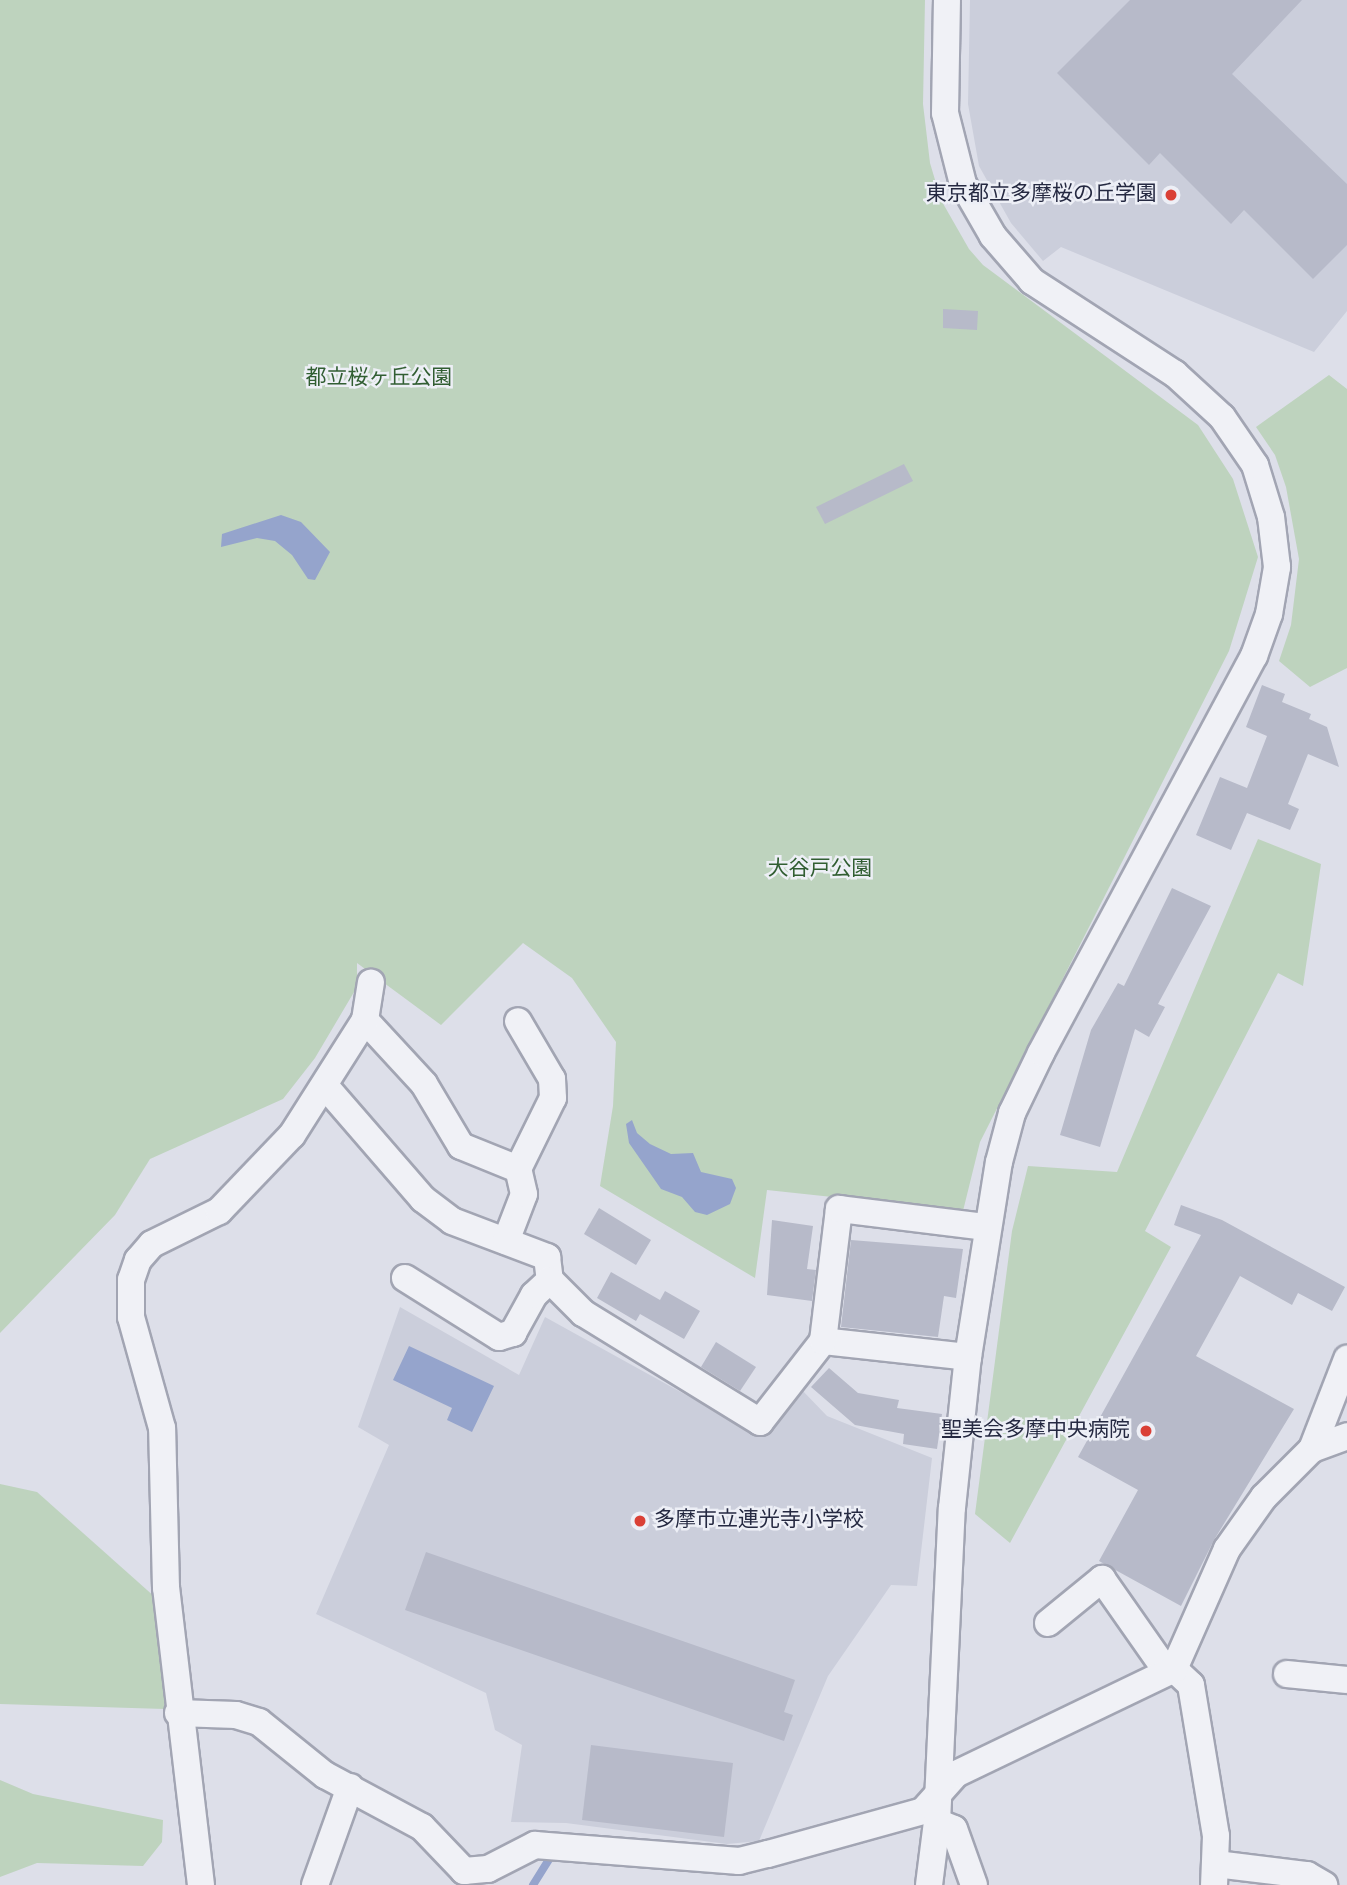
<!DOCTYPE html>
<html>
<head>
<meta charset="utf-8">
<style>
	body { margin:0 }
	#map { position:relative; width:1347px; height:1885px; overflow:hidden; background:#dddfe9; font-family:Overpass,"Noto Sans JP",sans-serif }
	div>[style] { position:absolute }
	.built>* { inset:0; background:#cbcedb }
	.green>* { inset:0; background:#bed3be }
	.water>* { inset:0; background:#95a4cc }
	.stream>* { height:8px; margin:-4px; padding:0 4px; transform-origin:4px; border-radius:4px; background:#95a4cc }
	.building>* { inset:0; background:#b7bac9 }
	.roads { filter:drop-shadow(2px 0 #a2a5b3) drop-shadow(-2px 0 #a2a5b3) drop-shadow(0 2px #a2a5b3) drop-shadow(0 -2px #a2a5b3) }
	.minor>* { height:26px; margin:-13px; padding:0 13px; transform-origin:13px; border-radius:13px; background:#f0f1f6 }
	.dots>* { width:19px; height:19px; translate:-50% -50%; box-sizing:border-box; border:4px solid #edeff6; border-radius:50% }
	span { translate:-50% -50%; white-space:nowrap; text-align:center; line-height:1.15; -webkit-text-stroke:5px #edeff6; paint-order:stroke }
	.poi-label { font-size:21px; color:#252941 }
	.right { translate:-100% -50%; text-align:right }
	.left { translate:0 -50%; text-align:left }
	.park-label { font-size:21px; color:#315e32 }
</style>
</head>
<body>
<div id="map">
	<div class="built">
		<i style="clip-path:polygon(970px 0,1347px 0,1347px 311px,1314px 352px,1061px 247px,1043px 261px,1011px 223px,979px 166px,968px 104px)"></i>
		<i style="clip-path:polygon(400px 1307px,519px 1375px,545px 1317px,762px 1437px,800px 1388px,827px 1416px,932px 1458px,917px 1586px,891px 1585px,828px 1676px,759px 1841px,727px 1844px,566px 1823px,511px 1822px,522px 1745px,495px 1730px,486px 1693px,316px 1614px,389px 1445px,358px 1427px)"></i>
	</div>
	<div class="green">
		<i style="clip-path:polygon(0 0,925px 0,923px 104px,930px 163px,941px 200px,969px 249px,983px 265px,1198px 425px,1233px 479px,1258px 557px,1229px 651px,980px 1142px,963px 1211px,767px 1190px,755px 1278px,600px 1186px,613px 1106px,616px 1042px,572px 978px,523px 943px,441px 1025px,357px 963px,357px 987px,315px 1058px,283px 1099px,150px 1159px,115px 1215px,0 1333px)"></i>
		<i style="clip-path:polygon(1329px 375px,1347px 389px,1347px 668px,1310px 687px,1279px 661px,1291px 625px,1299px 559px,1286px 487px,1275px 455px,1256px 427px)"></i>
		<i style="clip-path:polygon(1258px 839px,1321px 864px,1303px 986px,1278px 973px,1145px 1231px,1171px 1247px,1010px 1543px,975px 1514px,1012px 1231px,1028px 1166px,1117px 1172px)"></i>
		<i style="clip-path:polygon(0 1484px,37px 1492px,156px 1598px,165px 1709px,0 1704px)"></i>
		<i style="clip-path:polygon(0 1780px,33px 1794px,163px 1820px,162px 1842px,143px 1866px,37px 1863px,0 1877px)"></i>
	</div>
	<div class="water">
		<i style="clip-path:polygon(281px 515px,301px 522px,330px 552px,315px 580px,308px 579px,292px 555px,275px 541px,257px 538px,221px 547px,222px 534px)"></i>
		<i style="clip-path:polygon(632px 1120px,637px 1133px,650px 1144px,671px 1154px,693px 1153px,701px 1172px,732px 1179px,736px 1188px,730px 1204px,707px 1215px,695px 1212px,682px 1197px,661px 1189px,629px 1143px,626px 1124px)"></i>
		<i style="clip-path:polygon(409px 1346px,494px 1386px,472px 1432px,447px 1420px,452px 1408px,393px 1380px)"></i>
	</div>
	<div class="stream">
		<i style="left:533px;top:1885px;width:32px;rotate:-58deg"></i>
	</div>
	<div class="building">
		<i style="clip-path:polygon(1130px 0,1302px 0,1232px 74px,1347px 184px,1347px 245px,1313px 279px,1244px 210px,1231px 224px,1160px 153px,1149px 165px,1057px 73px)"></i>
		<i style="clip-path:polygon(943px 309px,978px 311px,977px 330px,943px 328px)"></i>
		<i style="clip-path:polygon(904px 464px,913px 481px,825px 524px,816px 507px)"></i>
		<i style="clip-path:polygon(1262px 685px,1285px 694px,1282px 702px,1311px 714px,1309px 719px,1327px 727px,1339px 767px,1308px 754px,1288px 804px,1299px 809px,1290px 830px,1247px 813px,1231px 850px,1196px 835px,1220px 777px,1247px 788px,1267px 736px,1246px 727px)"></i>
		<i style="clip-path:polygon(1172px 888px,1211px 906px,1158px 1004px,1165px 1007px,1149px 1037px,1135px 1029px,1100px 1147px,1060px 1135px,1091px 1030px,1118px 983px,1124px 986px)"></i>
		<i style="clip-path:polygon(1181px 1205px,1222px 1220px,1345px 1287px,1332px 1311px,1298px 1293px,1292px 1305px,1240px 1276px,1196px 1356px,1294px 1409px,1214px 1540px,1181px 1606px,1099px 1561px,1138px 1490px,1078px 1457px,1201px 1235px,1174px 1225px)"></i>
		<i style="clip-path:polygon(599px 1208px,651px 1240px,636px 1265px,584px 1234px)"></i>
		<i style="clip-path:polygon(772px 1220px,813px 1226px,807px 1269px,816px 1270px,812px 1301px,767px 1295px)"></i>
		<i style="clip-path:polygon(851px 1240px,963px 1249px,956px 1298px,944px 1296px,938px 1337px,841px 1327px)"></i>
		<i style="clip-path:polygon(611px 1272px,660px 1300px,665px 1291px,700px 1311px,684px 1339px,640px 1314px,636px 1321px,597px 1298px)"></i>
		<i style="clip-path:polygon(716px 1342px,756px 1367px,740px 1391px,701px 1367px)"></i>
		<i style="clip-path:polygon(829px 1368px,858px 1393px,899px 1400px,897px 1408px,942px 1414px,937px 1449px,903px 1444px,904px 1434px,855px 1425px,811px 1387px)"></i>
		<i style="clip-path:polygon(426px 1552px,795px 1680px,784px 1712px,793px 1715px,784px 1741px,405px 1610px)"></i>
		<i style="clip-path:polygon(591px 1745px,733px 1763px,724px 1837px,582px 1820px)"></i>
	</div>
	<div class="roads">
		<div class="minor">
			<i style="left:365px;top:1020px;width:87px;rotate:47.3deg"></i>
			<i style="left:424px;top:1084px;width:72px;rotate:59.2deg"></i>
			<i style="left:461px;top:1146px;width:61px;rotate:22deg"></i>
			<i style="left:326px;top:1087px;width:148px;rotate:49.1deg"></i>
			<i style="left:423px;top:1199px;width:36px;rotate:37deg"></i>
			<i style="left:452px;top:1221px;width:102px;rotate:20.8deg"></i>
			<i style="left:547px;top:1257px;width:23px;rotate:83deg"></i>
			<i style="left:550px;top:1280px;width:47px;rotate:45deg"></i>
			<i style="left:583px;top:1313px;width:208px;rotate:31.6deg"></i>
			<i style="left:760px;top:1422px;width:103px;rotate:-52.1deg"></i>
			<i style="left:823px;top:1341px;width:146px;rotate:6.3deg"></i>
			<i style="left:506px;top:1241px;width:50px;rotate:-69deg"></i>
			<i style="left:524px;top:1194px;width:26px;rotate:-103deg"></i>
			<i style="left:518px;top:1169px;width:79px;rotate:-63.8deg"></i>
			<i style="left:553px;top:1098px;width:19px;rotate:-93deg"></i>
			<i style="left:552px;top:1079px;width:67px;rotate:-120.4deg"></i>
			<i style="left:405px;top:1278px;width:111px;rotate:32.1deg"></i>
			<i style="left:499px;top:1337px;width:15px;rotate:-16deg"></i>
			<i style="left:513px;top:1333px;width:43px;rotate:-61.1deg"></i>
			<i style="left:534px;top:1295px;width:22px;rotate:-43deg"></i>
			<i style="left:823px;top:1341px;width:133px;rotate:-83.1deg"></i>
			<i style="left:839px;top:1209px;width:148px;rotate:7deg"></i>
			<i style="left:1312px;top:1449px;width:97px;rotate:-68.7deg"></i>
			<i style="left:1048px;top:1623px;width:70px;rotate:-39.2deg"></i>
			<i style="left:1102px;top:1579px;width:113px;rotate:55deg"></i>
			<i style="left:1174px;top:1669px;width:23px;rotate:43deg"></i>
			<i style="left:1191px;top:1685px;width:153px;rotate:80.6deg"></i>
			<i style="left:1216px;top:1836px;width:49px;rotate:92.3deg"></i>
			<i style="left:1287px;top:1674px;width:60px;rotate:5.7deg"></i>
			<i style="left:178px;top:1713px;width:58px;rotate:2deg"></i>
			<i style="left:236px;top:1715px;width:24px;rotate:17deg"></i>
			<i style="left:259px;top:1722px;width:85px;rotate:38.8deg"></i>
			<i style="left:325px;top:1775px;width:110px;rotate:28.2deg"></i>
			<i style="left:422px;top:1827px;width:61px;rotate:46.3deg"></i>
			<i style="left:464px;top:1871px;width:24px;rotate:-5deg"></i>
			<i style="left:488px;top:1869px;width:53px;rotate:-27.1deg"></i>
			<i style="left:535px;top:1845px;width:205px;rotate:4.5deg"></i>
			<i style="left:739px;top:1861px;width:30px;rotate:-14deg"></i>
			<i style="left:768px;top:1854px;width:161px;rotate:-15.5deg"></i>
			<i style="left:923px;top:1811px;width:50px;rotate:-48.3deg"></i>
			<i style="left:956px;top:1774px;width:242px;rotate:-25.7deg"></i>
			<i style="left:1174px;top:1669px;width:131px;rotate:-66.2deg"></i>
			<i style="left:1227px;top:1549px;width:64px;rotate:-54.6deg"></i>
			<i style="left:1264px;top:1497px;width:68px;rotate:-45deg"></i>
			<i style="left:1312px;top:1449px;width:37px;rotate:-20deg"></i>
			<i style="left:937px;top:1822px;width:18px;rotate:22deg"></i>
			<i style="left:954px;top:1829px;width:59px;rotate:70.3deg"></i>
			<i style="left:1216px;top:1864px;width:92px;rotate:6.9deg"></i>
			<i style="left:1307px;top:1875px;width:20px;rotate:30deg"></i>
			<i style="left:201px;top:1885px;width:299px;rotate:-96.7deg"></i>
			<i style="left:166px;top:1588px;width:160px;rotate:-91.4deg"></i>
			<i style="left:162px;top:1428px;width:115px;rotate:-105.6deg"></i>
			<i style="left:131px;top:1317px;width:37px;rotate:-90deg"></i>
			<i style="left:131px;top:1280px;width:21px;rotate:-71deg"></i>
			<i style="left:138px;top:1260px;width:21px;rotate:-49deg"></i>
			<i style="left:152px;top:1244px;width:75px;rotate:-26.2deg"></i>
			<i style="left:219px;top:1211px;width:105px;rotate:-46.2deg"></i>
			<i style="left:292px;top:1135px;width:136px;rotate:-57.6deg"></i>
			<i style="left:365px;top:1020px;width:38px;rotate:-81deg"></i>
			<i style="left:315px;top:1885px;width:104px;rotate:-70.3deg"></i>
			<i style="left:929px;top:1885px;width:64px;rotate:-82.8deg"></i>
			<i style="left:937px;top:1822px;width:314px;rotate:-87.3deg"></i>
			<i style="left:952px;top:1508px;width:152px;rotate:-84deg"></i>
			<i style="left:968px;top:1357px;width:197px;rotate:-81deg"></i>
			<i style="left:999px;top:1162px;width:51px;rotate:-75.1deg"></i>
			<i style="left:1012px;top:1113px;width:67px;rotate:-64.2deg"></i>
			<i style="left:1041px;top:1053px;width:451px;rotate:-61.8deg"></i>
			<i style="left:1254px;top:656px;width:45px;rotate:-70.3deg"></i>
			<i style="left:1269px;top:614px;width:48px;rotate:-80.3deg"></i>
			<i style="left:1277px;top:567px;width:50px;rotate:-96.8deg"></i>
			<i style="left:1271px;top:517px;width:54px;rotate:-107.1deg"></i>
			<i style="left:1255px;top:465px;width:58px;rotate:-124.5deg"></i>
			<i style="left:1222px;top:417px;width:64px;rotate:-137.5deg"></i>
			<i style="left:1175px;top:374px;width:171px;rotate:-147deg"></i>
			<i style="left:1032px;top:281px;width:60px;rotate:-130.9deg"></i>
			<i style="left:993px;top:236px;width:60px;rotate:-120deg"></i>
			<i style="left:963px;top:184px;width:73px;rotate:-104.2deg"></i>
			<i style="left:945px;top:113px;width:113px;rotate:-89deg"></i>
		</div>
	</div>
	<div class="dots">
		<i style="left:1171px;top:195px;background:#da4036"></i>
		<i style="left:1146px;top:1431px;background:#da4036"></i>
		<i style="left:640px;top:1521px;background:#da4036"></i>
	</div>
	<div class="poi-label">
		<span class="right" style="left:1157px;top:195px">東京都立多摩桜の丘学園</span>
		<span class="right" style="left:1130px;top:1431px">聖美会多摩中央病院</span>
		<span class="left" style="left:654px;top:1521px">多摩市立連光寺小学校</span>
	</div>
	<div class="park-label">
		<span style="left:379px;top:379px">都立桜ヶ丘公園</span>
		<span style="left:820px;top:870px">大谷戸公園</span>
	</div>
</div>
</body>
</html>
